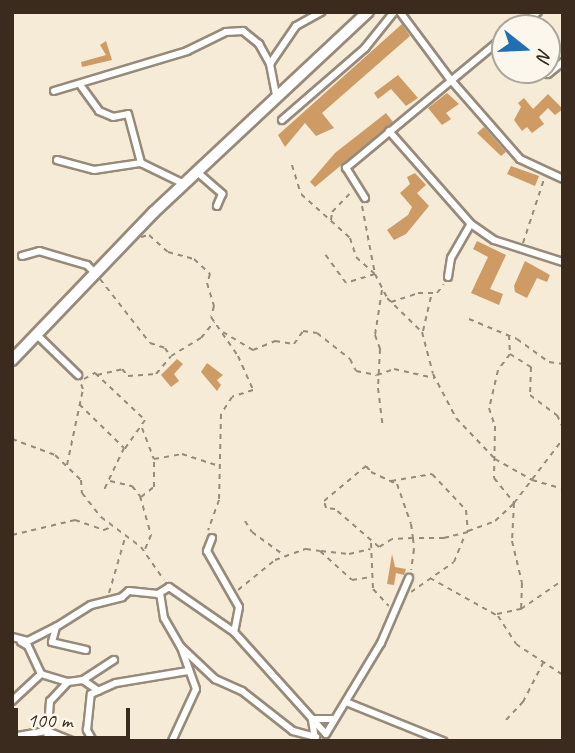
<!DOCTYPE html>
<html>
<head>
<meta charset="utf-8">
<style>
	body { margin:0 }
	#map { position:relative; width:575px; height:753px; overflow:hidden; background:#f5ebd6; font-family:Caveat,sans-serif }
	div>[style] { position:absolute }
	.building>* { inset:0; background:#ce9b65 }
	.path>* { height:2px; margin-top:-1px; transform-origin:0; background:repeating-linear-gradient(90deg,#988a7a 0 5px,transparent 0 10px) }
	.roads { filter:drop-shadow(2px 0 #988a7a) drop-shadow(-2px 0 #988a7a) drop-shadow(0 2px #988a7a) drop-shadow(0 -2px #988a7a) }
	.minor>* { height:6px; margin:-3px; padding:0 3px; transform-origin:3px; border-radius:3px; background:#fff }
	.primary>* { height:10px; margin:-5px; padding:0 5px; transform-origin:5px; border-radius:5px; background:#fff }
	span { translate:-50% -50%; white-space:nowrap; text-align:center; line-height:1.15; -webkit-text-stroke:5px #fbf7ec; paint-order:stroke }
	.frame { position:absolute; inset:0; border:14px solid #3b2a1e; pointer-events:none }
	.north { position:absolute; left:491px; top:14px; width:70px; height:70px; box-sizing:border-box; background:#fbf7ec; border:2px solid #aea59a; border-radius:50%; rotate:108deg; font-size:19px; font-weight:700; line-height:28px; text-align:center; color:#3b2a1e }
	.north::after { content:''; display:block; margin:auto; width:24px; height:32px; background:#1f6fb2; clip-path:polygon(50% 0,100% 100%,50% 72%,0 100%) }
	.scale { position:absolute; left:14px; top:708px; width:116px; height:32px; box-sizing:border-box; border:4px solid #3b2a1e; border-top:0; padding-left:9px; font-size:21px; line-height:24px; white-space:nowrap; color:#3b2a1e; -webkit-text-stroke:5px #fbf7ec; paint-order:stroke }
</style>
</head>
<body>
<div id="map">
	<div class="building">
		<i style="clip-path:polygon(402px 24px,410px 36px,322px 113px,334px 128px,316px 136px,305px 123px,285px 147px,278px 135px)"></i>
		<i style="clip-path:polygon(106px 41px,112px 60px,82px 67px,81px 62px,106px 55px,100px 45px)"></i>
		<i style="clip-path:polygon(398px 75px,418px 98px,406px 106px,391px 89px,378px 99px,374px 93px)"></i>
		<i style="clip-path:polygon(447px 93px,459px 104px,446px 113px,451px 119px,442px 125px,428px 108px)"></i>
		<i style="clip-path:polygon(548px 94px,563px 109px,555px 115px,548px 108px,539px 117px,544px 124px,532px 133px,527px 127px,522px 131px,514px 120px,521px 107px,518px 103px,524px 98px,533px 109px)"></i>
		<i style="clip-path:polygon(386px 113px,393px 122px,315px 187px,310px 182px,335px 153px)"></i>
		<i style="clip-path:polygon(484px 127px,506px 152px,501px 156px,477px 133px)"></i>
		<i style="clip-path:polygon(511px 166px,539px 176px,535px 186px,507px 174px)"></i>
		<i style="clip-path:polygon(415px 173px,426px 185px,417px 193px,429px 206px,406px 234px,394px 240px,387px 230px,408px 215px,412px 207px,400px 193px,410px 184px,407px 177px)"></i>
		<i style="clip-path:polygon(477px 241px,506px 255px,490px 289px,503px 294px,499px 305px,471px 293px,488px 257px,473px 249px)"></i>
		<i style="clip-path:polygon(525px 261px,550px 275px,547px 282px,537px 278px,527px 298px,515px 292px,514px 286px)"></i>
		<i style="clip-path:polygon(177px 359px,183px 364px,174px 374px,179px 381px,171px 387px,161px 375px)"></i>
		<i style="clip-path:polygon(207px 363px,223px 375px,217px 380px,221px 385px,217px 391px,201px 372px)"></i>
		<i style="clip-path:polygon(392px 554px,395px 567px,406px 569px,404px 575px,396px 573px,394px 585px,387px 584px)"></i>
	</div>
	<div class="path">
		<i style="left:292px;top:165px;width:30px;rotate:73deg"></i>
		<i style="left:301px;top:194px;width:66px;rotate:41.9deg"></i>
		<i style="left:350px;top:238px;width:20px;rotate:72deg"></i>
		<i style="left:356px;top:257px;width:25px;rotate:42deg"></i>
		<i style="left:375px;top:274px;width:30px;rotate:163deg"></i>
		<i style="left:346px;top:283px;width:39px;rotate:-126deg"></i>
		<i style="left:362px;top:206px;width:69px;rotate:79.2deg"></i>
		<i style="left:375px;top:274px;width:27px;rotate:63deg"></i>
		<i style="left:387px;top:298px;width:49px;rotate:44.2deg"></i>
		<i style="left:422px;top:332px;width:43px;rotate:75.3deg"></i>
		<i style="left:433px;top:374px;width:50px;rotate:62.4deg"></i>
		<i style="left:456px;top:418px;width:57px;rotate:46.4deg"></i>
		<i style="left:495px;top:459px;width:43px;rotate:29.6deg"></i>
		<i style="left:532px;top:480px;width:32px;rotate:16deg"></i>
		<i style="left:331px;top:220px;width:8px;rotate:-83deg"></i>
		<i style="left:332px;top:212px;width:28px;rotate:-46deg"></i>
		<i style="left:141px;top:237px;width:8px;rotate:-14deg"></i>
		<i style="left:149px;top:235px;width:25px;rotate:42deg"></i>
		<i style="left:168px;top:252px;width:27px;rotate:15deg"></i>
		<i style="left:194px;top:259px;width:22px;rotate:43deg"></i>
		<i style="left:210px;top:274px;width:9px;rotate:108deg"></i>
		<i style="left:207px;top:283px;width:24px;rotate:73deg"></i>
		<i style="left:214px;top:306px;width:11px;rotate:105deg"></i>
		<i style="left:211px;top:317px;width:47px;rotate:55.3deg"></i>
		<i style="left:238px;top:356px;width:37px;rotate:66deg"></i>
		<i style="left:253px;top:390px;width:22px;rotate:162deg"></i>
		<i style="left:232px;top:397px;width:20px;rotate:123deg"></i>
		<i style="left:221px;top:414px;width:86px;rotate:91.3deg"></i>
		<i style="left:219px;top:500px;width:32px;rotate:110deg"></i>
		<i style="left:523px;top:243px;width:67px;rotate:-71.8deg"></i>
		<i style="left:100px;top:279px;width:81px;rotate:52deg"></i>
		<i style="left:150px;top:343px;width:16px;rotate:18deg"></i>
		<i style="left:165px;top:348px;width:9px;rotate:58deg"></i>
		<i style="left:382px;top:290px;width:46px;rotate:98.8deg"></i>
		<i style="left:375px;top:335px;width:15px;rotate:70deg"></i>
		<i style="left:380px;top:349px;width:39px;rotate:93deg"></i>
		<i style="left:378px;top:388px;width:38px;rotate:83deg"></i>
		<i style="left:391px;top:302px;width:28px;rotate:-18deg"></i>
		<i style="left:418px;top:293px;width:19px"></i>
		<i style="left:437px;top:293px;width:11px;rotate:-52deg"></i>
		<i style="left:469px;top:319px;width:52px;rotate:22.6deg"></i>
		<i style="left:517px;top:339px;width:39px;rotate:36deg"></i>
		<i style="left:549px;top:362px;width:14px;rotate:8deg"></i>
		<i style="left:423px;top:331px;width:37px;rotate:-77deg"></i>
		<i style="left:223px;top:332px;width:35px;rotate:31deg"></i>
		<i style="left:253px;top:350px;width:24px;rotate:-22deg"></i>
		<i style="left:275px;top:341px;width:19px;rotate:9deg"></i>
		<i style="left:294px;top:344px;width:16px;rotate:-55deg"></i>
		<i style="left:303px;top:331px;width:14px;rotate:8deg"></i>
		<i style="left:317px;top:333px;width:42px;rotate:38.2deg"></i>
		<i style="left:350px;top:359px;width:13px;rotate:63deg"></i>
		<i style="left:356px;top:371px;width:21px;rotate:11deg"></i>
		<i style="left:377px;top:375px;width:18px;rotate:-19deg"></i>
		<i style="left:394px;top:369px;width:41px;rotate:12.7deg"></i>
		<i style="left:509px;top:335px;width:19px;rotate:87deg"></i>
		<i style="left:510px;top:354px;width:20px;rotate:127deg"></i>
		<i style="left:498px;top:370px;width:39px;rotate:103deg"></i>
		<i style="left:489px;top:408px;width:19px;rotate:72deg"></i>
		<i style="left:495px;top:426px;width:52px;rotate:91.1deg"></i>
		<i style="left:494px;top:478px;width:32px;rotate:51deg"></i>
		<i style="left:514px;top:503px;width:38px;rotate:93deg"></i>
		<i style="left:512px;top:541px;width:43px;rotate:76.6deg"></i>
		<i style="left:522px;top:583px;width:26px;rotate:92deg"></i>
		<i style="left:510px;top:354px;width:25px;rotate:32deg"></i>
		<i style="left:531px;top:367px;width:28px;rotate:92deg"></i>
		<i style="left:530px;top:395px;width:34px;rotate:37deg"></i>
		<i style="left:557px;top:415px;width:14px;rotate:65deg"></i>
		<i style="left:97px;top:375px;width:26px;rotate:-13deg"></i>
		<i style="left:122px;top:369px;width:9px;rotate:49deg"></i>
		<i style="left:128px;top:376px;width:28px;rotate:-4deg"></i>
		<i style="left:156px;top:374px;width:23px;rotate:-50deg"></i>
		<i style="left:171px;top:356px;width:35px;rotate:-31deg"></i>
		<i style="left:201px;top:338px;width:21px;rotate:-51deg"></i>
		<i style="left:84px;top:379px;width:13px;rotate:-29deg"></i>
		<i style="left:95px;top:373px;width:69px;rotate:43.2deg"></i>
		<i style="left:145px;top:420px;width:39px;rotate:125deg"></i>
		<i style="left:79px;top:404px;width:63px;rotate:44.4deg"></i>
		<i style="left:124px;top:448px;width:47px;rotate:115.5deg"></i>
		<i style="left:142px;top:428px;width:33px;rotate:69deg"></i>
		<i style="left:154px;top:459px;width:28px;rotate:-10deg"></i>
		<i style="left:182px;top:454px;width:35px;rotate:18deg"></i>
		<i style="left:12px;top:439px;width:46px;rotate:20.4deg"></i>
		<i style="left:55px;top:455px;width:36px;rotate:44deg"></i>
		<i style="left:81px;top:480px;width:13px;rotate:86deg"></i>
		<i style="left:82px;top:493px;width:31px;rotate:52deg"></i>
		<i style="left:101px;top:517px;width:50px;rotate:36.9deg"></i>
		<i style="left:141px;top:547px;width:40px;rotate:55.1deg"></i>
		<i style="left:67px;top:465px;width:78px;rotate:-78.1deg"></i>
		<i style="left:83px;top:389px;width:8px;rotate:-113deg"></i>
		<i style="left:110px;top:481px;width:23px;rotate:13deg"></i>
		<i style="left:132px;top:486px;width:13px;rotate:51deg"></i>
		<i style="left:140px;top:496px;width:41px;rotate:74.2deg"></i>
		<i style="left:151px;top:535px;width:15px;rotate:113deg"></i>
		<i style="left:391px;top:481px;width:42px;rotate:-9.7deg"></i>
		<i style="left:432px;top:474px;width:50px;rotate:46.6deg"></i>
		<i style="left:466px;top:510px;width:22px;rotate:85deg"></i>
		<i style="left:468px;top:532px;width:25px;rotate:166deg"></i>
		<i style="left:444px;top:538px;width:31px;rotate:180deg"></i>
		<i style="left:413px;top:538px;width:21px;rotate:177deg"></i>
		<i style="left:392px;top:539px;width:15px;rotate:148deg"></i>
		<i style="left:379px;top:547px;width:58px;rotate:-139.2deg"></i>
		<i style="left:335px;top:509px;width:9px;rotate:-174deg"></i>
		<i style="left:326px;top:508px;width:7px;rotate:-106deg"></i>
		<i style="left:324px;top:501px;width:55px;rotate:-39.8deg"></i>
		<i style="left:366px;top:466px;width:8px;rotate:50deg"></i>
		<i style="left:371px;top:472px;width:29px;rotate:25deg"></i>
		<i style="left:397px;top:484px;width:42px;rotate:70.7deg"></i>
		<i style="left:411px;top:524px;width:14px;rotate:82deg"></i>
		<i style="left:413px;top:538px;width:11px;rotate:85deg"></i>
		<i style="left:414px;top:549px;width:21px;rotate:98deg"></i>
		<i style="left:141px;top:497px;width:16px;rotate:-38deg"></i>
		<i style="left:154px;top:487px;width:27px;rotate:-90deg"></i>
		<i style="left:245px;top:521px;width:13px;rotate:58deg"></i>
		<i style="left:252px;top:532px;width:39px;rotate:36deg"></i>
		<i style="left:468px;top:531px;width:29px;rotate:-20deg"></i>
		<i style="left:495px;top:521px;width:26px;rotate:-43deg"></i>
		<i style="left:514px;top:503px;width:81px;rotate:-52.6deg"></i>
		<i style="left:12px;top:535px;width:65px;rotate:-13.4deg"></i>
		<i style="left:75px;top:520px;width:31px;rotate:19deg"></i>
		<i style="left:104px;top:530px;width:8px;rotate:-23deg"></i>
		<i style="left:371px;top:543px;width:46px;rotate:87.5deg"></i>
		<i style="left:373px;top:589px;width:23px;rotate:47deg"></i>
		<i style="left:321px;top:551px;width:28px;rotate:6deg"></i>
		<i style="left:349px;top:554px;width:22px;rotate:-13deg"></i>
		<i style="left:430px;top:578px;width:78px;rotate:29.2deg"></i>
		<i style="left:498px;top:616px;width:33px;rotate:57deg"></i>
		<i style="left:516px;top:644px;width:56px;rotate:33.4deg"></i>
		<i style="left:238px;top:590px;width:48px;rotate:-39deg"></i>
		<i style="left:275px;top:560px;width:33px;rotate:-20deg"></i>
		<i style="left:306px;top:549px;width:14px;rotate:8deg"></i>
		<i style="left:320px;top:551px;width:43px;rotate:42.2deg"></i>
		<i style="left:352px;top:580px;width:20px;rotate:-9deg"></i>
		<i style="left:411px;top:592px;width:52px;rotate:-34.9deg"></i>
		<i style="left:454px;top:562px;width:29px;rotate:-68deg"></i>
		<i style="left:109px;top:593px;width:57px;rotate:-73.8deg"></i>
		<i style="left:497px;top:614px;width:25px;rotate:-12deg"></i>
		<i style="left:521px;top:609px;width:51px;rotate:-34.6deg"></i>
		<i style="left:506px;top:720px;width:25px;rotate:-47deg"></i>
		<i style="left:523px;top:702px;width:46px;rotate:-62.9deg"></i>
	</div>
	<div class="roads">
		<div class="minor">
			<i style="left:400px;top:12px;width:84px;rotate:53.3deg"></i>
			<i style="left:450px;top:79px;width:106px;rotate:48.8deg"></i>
			<i style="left:520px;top:159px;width:47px;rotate:24.9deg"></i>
			<i style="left:516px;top:28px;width:27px;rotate:-36deg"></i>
			<i style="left:548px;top:74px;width:19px;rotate:-39deg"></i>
			<i style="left:81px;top:86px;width:31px;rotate:54deg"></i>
			<i style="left:99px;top:111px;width:15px;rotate:23deg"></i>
			<i style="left:113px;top:117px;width:15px;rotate:-11deg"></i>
			<i style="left:128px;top:114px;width:51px;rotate:75.1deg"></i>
			<i style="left:141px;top:163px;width:48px;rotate:26deg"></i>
			<i style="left:54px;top:91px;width:139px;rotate:-16.7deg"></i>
			<i style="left:187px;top:51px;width:43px;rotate:-26deg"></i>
			<i style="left:226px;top:32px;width:17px;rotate:-3deg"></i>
			<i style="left:243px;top:31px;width:21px;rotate:39deg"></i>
			<i style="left:259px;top:44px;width:23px;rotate:61deg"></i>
			<i style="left:276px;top:95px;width:32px;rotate:-101deg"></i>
			<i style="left:270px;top:64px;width:46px;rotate:-55.6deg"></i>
			<i style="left:296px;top:26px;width:29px;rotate:-29deg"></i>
			<i style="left:282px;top:120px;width:110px;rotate:-40.9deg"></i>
			<i style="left:365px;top:48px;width:46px;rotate:-51.1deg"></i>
			<i style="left:389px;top:131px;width:124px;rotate:48.6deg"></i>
			<i style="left:471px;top:224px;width:28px;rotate:35deg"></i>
			<i style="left:494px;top:240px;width:72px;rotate:17.7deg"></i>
			<i style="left:57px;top:160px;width:38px;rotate:15deg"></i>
			<i style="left:94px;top:170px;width:48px;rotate:-8.5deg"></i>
			<i style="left:196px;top:171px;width:35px;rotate:41deg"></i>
			<i style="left:222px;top:194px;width:13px;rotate:113deg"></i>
			<i style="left:365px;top:198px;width:36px;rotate:-122deg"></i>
			<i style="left:346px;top:168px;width:207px;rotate:-39.7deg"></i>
			<i style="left:22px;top:256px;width:18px;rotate:-16deg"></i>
			<i style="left:39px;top:251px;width:50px;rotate:16.3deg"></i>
			<i style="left:87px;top:265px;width:11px;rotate:45deg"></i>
			<i style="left:448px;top:277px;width:19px;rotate:-81deg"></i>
			<i style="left:451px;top:258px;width:39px;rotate:-60deg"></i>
			<i style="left:36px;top:334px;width:59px;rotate:44.3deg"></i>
			<i style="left:212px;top:538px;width:14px;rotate:111deg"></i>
			<i style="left:207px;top:551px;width:64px;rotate:60.3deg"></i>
			<i style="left:239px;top:607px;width:25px;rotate:101deg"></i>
			<i style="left:234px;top:632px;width:137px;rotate:48deg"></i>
			<i style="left:326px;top:734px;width:106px;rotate:-58.9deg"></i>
			<i style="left:381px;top:643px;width:71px;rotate:-66.7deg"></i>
			<i style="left:160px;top:593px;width:25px;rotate:81deg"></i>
			<i style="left:164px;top:618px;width:34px;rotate:60deg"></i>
			<i style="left:181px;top:647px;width:47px;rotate:43.3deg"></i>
			<i style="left:215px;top:679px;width:30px;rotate:24deg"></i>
			<i style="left:242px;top:691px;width:65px;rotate:38.1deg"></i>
			<i style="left:293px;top:731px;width:24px;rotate:15deg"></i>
			<i style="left:12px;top:637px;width:16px;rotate:14deg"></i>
			<i style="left:28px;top:641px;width:31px;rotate:-27deg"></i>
			<i style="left:21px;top:642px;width:8px;rotate:30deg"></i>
			<i style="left:28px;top:646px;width:31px;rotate:65deg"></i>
			<i style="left:86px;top:650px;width:35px;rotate:-167deg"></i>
			<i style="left:52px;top:642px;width:16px;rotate:-75deg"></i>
			<i style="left:56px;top:627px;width:41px;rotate:-32.2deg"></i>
			<i style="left:91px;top:605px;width:32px;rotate:-14deg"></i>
			<i style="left:122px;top:597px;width:9px;rotate:-41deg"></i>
			<i style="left:129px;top:591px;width:29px;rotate:6deg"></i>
			<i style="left:158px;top:594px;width:13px;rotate:-32deg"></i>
			<i style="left:169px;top:587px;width:79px;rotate:34.7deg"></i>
			<i style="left:83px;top:680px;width:37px;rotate:-33deg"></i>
			<i style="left:68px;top:682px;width:15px;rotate:-8deg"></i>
			<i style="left:83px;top:680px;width:19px;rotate:35deg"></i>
			<i style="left:12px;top:701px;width:40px;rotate:-43deg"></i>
			<i style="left:41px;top:674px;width:28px;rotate:17deg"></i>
			<i style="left:68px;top:682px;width:26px;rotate:133deg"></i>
			<i style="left:50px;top:701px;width:40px;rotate:94.3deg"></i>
			<i style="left:346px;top:702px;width:105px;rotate:21.9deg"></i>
			<i style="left:12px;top:737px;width:36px;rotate:-10deg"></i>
			<i style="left:47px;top:731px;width:27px;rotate:22deg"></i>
			<i style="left:315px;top:739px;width:20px;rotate:-99deg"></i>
			<i style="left:312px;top:719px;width:22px"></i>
			<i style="left:93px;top:741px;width:13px;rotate:-119deg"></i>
			<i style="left:87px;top:730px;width:36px;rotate:-84deg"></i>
			<i style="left:91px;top:694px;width:27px;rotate:-24deg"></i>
			<i style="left:116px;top:683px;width:73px;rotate:-9.5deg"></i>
			<i style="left:172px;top:741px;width:57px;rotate:-65.2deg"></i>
			<i style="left:196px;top:689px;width:45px;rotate:-109.7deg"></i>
		</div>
		<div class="primary">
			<i style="left:12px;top:360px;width:205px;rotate:-46.2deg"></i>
			<i style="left:154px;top:212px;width:293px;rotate:-43.1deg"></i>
		</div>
	</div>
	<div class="frame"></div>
	<div class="north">N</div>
	<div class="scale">100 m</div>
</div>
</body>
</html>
